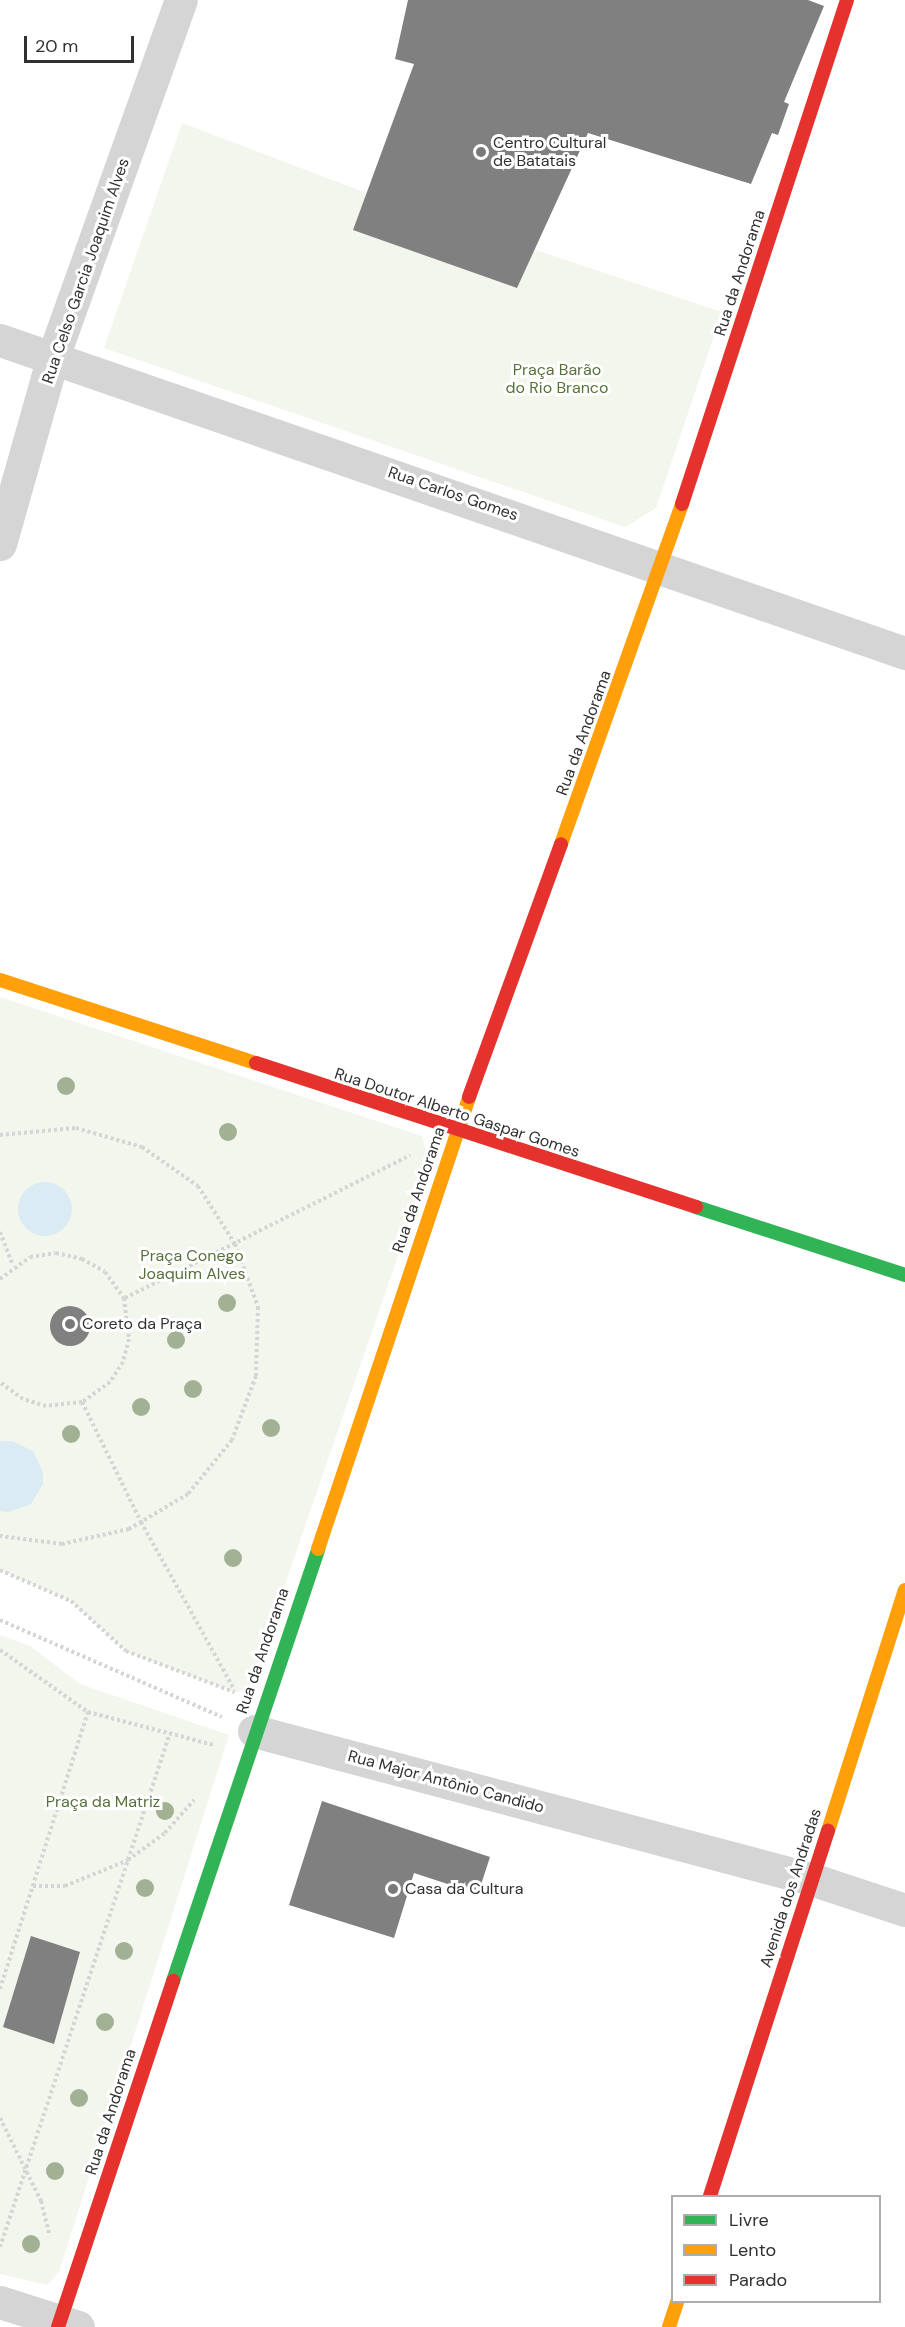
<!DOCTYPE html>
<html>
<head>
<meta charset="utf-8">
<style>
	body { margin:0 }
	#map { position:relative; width:905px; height:2327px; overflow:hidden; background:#fff; font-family:"DM Sans",sans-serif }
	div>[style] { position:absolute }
	.green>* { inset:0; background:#f2f6ed }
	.water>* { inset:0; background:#daebf4 }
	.round { border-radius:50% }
	.building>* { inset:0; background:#808080 }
	.path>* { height:4px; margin-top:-2px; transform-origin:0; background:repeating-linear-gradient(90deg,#d5d5d5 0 3px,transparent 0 6px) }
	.street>* { height:33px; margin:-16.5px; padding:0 16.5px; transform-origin:16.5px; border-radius:16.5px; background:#d5d5d5 }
	.fast>* { height:14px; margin:-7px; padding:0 7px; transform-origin:7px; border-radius:7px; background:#30b455 }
	.slow>* { height:14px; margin:-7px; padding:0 7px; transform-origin:7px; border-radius:7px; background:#ff9f0a }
	.jam>* { height:14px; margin:-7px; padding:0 7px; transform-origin:7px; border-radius:7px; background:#e5322d }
	.trees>* { width:18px; height:18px; margin:-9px; border-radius:50%; background:#a2b193 }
	.dots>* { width:16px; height:16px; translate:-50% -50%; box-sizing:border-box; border:3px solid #fff; border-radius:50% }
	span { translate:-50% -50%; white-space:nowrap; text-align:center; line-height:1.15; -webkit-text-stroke:6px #fff; paint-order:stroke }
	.poi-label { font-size:16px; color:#313131 }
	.left { translate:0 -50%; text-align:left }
	.street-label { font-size:16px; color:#313131 }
	.park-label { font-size:16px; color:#56713a }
	.legend { position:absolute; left:671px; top:2195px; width:210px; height:108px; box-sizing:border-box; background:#fff; border:2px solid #adadad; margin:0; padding:8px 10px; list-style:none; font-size:18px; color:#313131 }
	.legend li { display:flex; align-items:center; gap:12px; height:30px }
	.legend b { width:30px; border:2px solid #adadad }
	.scale { position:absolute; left:24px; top:36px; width:110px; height:27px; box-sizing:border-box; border:3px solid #313131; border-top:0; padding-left:8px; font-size:18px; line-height:21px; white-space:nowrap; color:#313131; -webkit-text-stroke:4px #fff; paint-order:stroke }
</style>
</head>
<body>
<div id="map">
	<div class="green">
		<i style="clip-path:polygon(182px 123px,380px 198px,722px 312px,656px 508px,625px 527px,104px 348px)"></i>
		<i style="clip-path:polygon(0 997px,422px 1136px,430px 1163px,250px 1686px,236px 1693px,126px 1651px,71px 1601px,0 1570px)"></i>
		<i style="clip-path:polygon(0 1635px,30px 1646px,80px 1684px,229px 1735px,59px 2272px,47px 2285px,0 2274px)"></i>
	</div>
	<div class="water">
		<i class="round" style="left:18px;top:1182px;width:54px;height:54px"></i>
		<i style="clip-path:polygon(0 1441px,12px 1441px,33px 1451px,43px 1472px,43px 1484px,31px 1504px,9px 1512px,0 1511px)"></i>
	</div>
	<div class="building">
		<i style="clip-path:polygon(408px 0,808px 0,824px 6px,784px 102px,789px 104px,778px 135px,772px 133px,751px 184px,588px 133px,517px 288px,353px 230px,414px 64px,395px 59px)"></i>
		<i class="round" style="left:50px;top:1306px;width:40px;height:40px"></i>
		<i style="clip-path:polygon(322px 1801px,490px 1857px,478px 1894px,414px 1873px,394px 1938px,289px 1905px)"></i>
		<i style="clip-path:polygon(31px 1936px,80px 1952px,54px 2044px,3px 2027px)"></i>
	</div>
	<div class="path">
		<i style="left:0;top:1135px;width:76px;rotate:-5.3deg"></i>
		<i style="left:76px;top:1128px;width:69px;rotate:16.1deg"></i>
		<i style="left:142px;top:1147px;width:68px;rotate:34.9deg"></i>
		<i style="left:198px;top:1186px;width:69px;rotate:57.5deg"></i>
		<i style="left:235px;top:1244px;width:67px;rotate:69.9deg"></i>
		<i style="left:258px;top:1307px;width:69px;rotate:91.7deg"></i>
		<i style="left:256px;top:1376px;width:68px;rotate:110.6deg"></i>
		<i style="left:232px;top:1440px;width:70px;rotate:129.2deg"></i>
		<i style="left:188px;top:1494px;width:69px;rotate:149.3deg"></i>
		<i style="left:129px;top:1529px;width:69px;rotate:167.4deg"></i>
		<i style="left:62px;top:1544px;width:63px;rotate:-172.6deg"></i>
		<i style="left:0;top:1232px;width:36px;rotate:69deg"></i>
		<i style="left:0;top:1279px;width:37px;rotate:-36deg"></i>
		<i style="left:30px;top:1257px;width:26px;rotate:-9deg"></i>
		<i style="left:56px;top:1253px;width:27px;rotate:13deg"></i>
		<i style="left:82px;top:1259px;width:26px;rotate:29deg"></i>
		<i style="left:105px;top:1272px;width:32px;rotate:54deg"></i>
		<i style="left:124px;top:1298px;width:41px;rotate:83deg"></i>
		<i style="left:129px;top:1339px;width:24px;rotate:105deg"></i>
		<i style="left:123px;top:1362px;width:24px;rotate:123deg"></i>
		<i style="left:110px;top:1382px;width:34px;rotate:144deg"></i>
		<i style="left:82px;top:1402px;width:36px;rotate:174deg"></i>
		<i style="left:46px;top:1406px;width:24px;rotate:-163deg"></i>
		<i style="left:23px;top:1399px;width:29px;rotate:-144deg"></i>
		<i style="left:125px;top:1298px;width:319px;rotate:-26.6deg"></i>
		<i style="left:82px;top:1402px;width:134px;rotate:63.8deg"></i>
		<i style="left:141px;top:1522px;width:189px;rotate:60.9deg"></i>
		<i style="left:0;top:1570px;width:77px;rotate:23.6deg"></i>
		<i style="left:71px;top:1601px;width:74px;rotate:42.3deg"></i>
		<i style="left:126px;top:1651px;width:116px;rotate:20.8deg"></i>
		<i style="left:0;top:1620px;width:242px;rotate:23.6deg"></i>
		<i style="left:0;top:1650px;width:108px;rotate:35.2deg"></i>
		<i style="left:88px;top:1712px;width:130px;rotate:14.7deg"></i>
		<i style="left:33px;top:1886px;width:32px"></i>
		<i style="left:65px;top:1886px;width:68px;rotate:-22.4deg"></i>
		<i style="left:128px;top:1860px;width:46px;rotate:-36.1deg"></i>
		<i style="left:165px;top:1833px;width:44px;rotate:-48.7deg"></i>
		<i style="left:0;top:1989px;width:291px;rotate:-72.4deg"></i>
		<i style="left:0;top:2118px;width:93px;rotate:63.7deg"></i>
		<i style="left:41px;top:2201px;width:36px;rotate:76deg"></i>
		<i style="left:0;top:2247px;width:538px;rotate:-71.7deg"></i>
	</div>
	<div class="street">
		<i style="left:0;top:340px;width:958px;rotate:19.08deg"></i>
		<i style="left:0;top:544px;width:194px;rotate:-74.2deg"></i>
		<i style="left:53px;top:357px;width:379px;rotate:-70.3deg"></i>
		<i style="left:254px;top:1731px;width:576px;rotate:14.88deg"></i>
		<i style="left:811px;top:1879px;width:99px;rotate:18.3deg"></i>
		<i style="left:0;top:2302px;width:82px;rotate:17.8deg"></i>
	</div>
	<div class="fast">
		<i style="left:696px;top:1207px;width:220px;rotate:18deg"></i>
		<i style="left:173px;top:1981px;width:456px;rotate:-71.4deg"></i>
	</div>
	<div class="slow">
		<i style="left:561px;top:844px;width:361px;rotate:-70.4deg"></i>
		<i style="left:0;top:980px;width:269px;rotate:18deg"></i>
		<i style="left:318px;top:1549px;width:477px;rotate:-71.5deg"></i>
		<i style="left:828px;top:1831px;width:253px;rotate:-72.3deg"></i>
		<i style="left:669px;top:2327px;width:26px;rotate:-72deg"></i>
	</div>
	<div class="jam">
		<i style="left:682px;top:504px;width:530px;rotate:-71.87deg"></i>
		<i style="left:256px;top:1063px;width:463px;rotate:18.1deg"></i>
		<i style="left:469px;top:1097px;width:269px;rotate:-70deg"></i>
		<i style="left:710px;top:2196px;width:384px;rotate:-72.1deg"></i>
		<i style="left:58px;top:2327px;width:365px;rotate:-71.6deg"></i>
	</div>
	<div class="trees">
		<i style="left:66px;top:1086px"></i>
		<i style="left:228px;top:1132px"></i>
		<i style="left:227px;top:1303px"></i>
		<i style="left:176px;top:1340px"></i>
		<i style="left:193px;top:1389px"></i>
		<i style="left:141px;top:1407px"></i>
		<i style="left:271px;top:1428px"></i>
		<i style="left:71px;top:1434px"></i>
		<i style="left:233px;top:1558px"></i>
		<i style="left:165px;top:1811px"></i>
		<i style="left:145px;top:1888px"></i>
		<i style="left:124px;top:1951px"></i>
		<i style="left:105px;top:2022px"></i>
		<i style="left:79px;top:2098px"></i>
		<i style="left:55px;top:2171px"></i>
		<i style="left:31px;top:2244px"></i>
	</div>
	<div class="dots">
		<i style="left:481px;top:152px;background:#797979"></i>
		<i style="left:70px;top:1324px;background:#797979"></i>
		<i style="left:393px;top:1889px;background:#797979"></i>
	</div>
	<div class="poi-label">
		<span class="left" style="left:493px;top:152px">Centro Cultural<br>de Batatais</span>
		<span class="left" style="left:82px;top:1324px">Coreto da Praça</span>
		<span class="left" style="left:405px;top:1889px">Casa da Cultura</span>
	</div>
	<div class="street-label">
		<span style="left:86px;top:271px;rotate:-71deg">Rua Celso Garcia Joaquim Alves</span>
		<span style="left:740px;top:273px;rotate:-72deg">Rua da Andorama</span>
		<span style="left:453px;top:494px;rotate:19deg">Rua Carlos Gomes</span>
		<span style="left:584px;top:733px;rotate:-70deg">Rua da Andorama</span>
		<span style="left:457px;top:1113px;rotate:18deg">Rua Doutor Alberto Gaspar Gomes</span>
		<span style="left:419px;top:1190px;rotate:-71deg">Rua da Andorama</span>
		<span style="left:263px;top:1651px;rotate:-71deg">Rua da Andorama</span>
		<span style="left:446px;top:1782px;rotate:15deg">Rua Major Antônio Candido</span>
		<span style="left:791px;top:1888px;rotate:-72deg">Avenida dos Andradas</span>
		<span style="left:111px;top:2112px;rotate:-72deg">Rua da Andorama</span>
	</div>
	<div class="park-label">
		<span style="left:557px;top:379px">Praça Barão<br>do Rio Branco</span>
		<span style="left:192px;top:1265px">Praça Conego<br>Joaquim Alves</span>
		<span style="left:103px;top:1802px">Praça da Matriz</span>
	</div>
	<ul class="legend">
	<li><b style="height:8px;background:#30b455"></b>Livre</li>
	<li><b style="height:8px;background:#ff9f0a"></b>Lento</li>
	<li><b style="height:8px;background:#e5322d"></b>Parado</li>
	</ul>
	<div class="scale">20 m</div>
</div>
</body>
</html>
